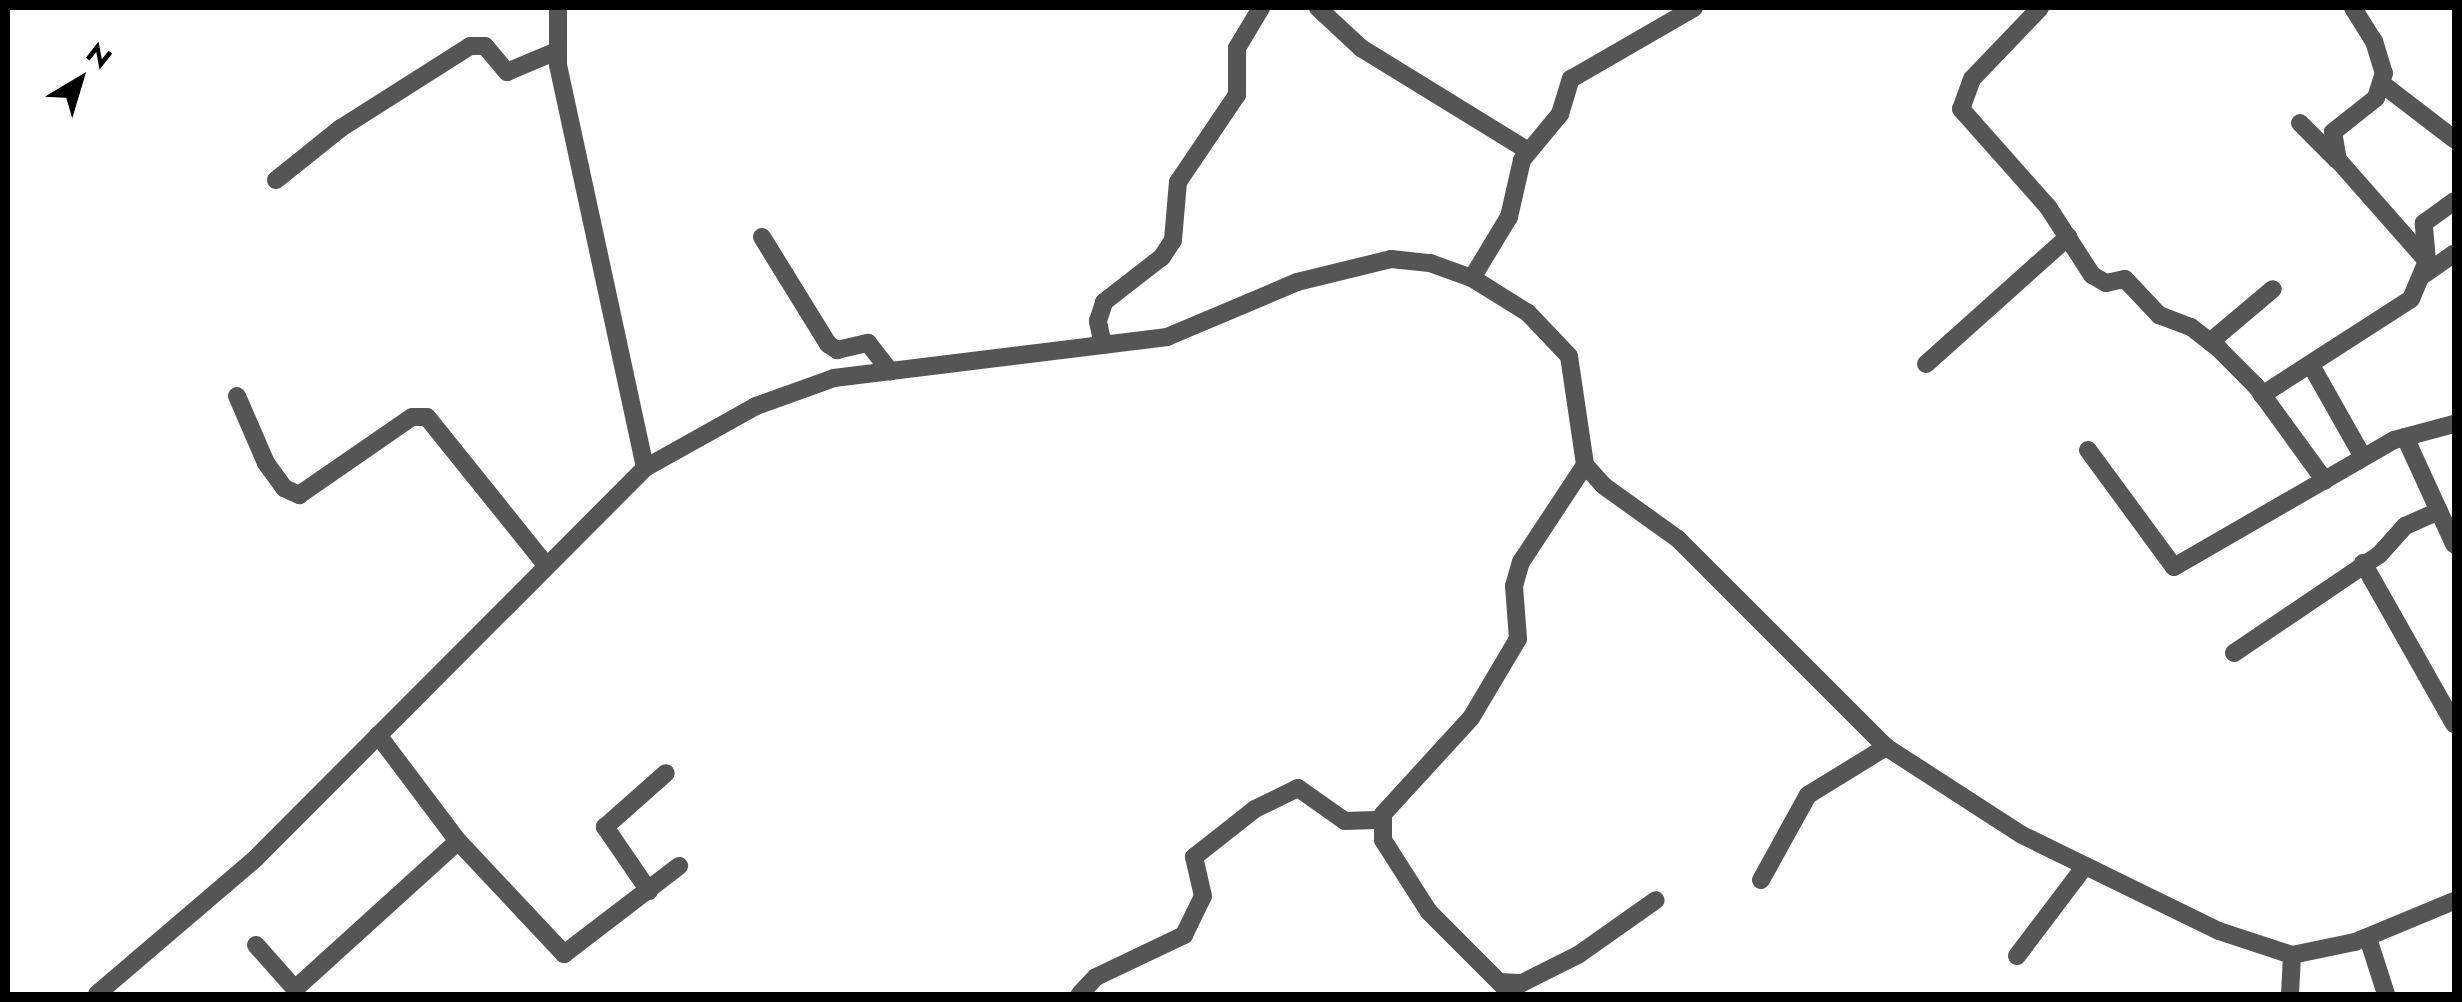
<!DOCTYPE html>
<html>
<head>
<meta charset="utf-8">
<style>
	body { margin:0 }
	#map { position:relative; width:2462px; height:1002px; overflow:hidden; background:#fff; font-family:Jost,sans-serif }
	div>[style] { position:absolute }
	.minor>* { height:18px; margin:-9px; padding:0 9px; transform-origin:9px; border-radius:9px; background:#555 }
	span { translate:-50% -50%; white-space:nowrap; text-align:center; line-height:1.15; -webkit-text-stroke:10px #fff; paint-order:stroke }
	.frame { position:absolute; inset:0; border:10px solid #000; pointer-events:none }
	.north { position:absolute; left:30px; top:30px; width:100px; height:100px; -webkit-text-stroke:8px #fff; paint-order:stroke; rotate:38deg; font-size:28px; font-weight:700; line-height:40px; text-align:center; color:#000 }
	.north::after { content:''; display:block; margin:auto; width:35px; height:45px; background:#000; clip-path:polygon(50% 0,100% 100%,50% 72%,0 100%) }
</style>
</head>
<body>
<div id="map">
	<div class="minor">
		<i style="left:558px;top:8px;width:57px;rotate:90deg"></i>
		<i style="left:558px;top:65px;width:412px;rotate:77.8deg"></i>
		<i style="left:1318px;top:8px;width:59px;rotate:42.9deg"></i>
		<i style="left:1361px;top:48px;width:195px;rotate:31.6deg"></i>
		<i style="left:2040px;top:8px;width:98px;rotate:133.8deg"></i>
		<i style="left:1972px;top:79px;width:32px;rotate:110deg"></i>
		<i style="left:1961px;top:109px;width:131px;rotate:48.4deg"></i>
		<i style="left:2048px;top:207px;width:81px;rotate:57.1deg"></i>
		<i style="left:2092px;top:275px;width:16px;rotate:30deg"></i>
		<i style="left:2106px;top:283px;width:19px;rotate:-12deg"></i>
		<i style="left:2125px;top:279px;width:50px;rotate:46.6deg"></i>
		<i style="left:2159px;top:315px;width:34px;rotate:21deg"></i>
		<i style="left:2191px;top:327px;width:36px;rotate:38deg"></i>
		<i style="left:2219px;top:349px;width:52px;rotate:45deg"></i>
		<i style="left:2256px;top:386px;width:117px;rotate:54deg"></i>
		<i style="left:2353px;top:8px;width:39px;rotate:58deg"></i>
		<i style="left:2374px;top:41px;width:34px;rotate:73deg"></i>
		<i style="left:2384px;top:73px;width:26px;rotate:108deg"></i>
		<i style="left:2376px;top:98px;width:55px;rotate:141.7deg"></i>
		<i style="left:2333px;top:132px;width:28px;rotate:80deg"></i>
		<i style="left:2338px;top:160px;width:135px;rotate:48.6deg"></i>
		<i style="left:2381px;top:83px;width:92px;rotate:37.5deg"></i>
		<i style="left:2300px;top:123px;width:52px;rotate:45deg"></i>
		<i style="left:276px;top:180px;width:83px;rotate:-38.7deg"></i>
		<i style="left:341px;top:128px;width:153px;rotate:-32.4deg"></i>
		<i style="left:470px;top:46px;width:15px"></i>
		<i style="left:485px;top:46px;width:34px;rotate:50deg"></i>
		<i style="left:507px;top:72px;width:54px;rotate:-22.8deg"></i>
		<i style="left:762px;top:237px;width:126px;rotate:58.3deg"></i>
		<i style="left:828px;top:344px;width:11px;rotate:34deg"></i>
		<i style="left:837px;top:350px;width:32px;rotate:-13deg"></i>
		<i style="left:868px;top:343px;width:36px;rotate:52deg"></i>
		<i style="left:2422px;top:276px;width:39px;rotate:-35deg"></i>
		<i style="left:1472px;top:278px;width:71px;rotate:-58.8deg"></i>
		<i style="left:1509px;top:217px;width:58px;rotate:-77.2deg"></i>
		<i style="left:1522px;top:160px;width:60px;rotate:-50.4deg"></i>
		<i style="left:1560px;top:114px;width:37px;rotate:-73deg"></i>
		<i style="left:1571px;top:79px;width:142px;rotate:-30deg"></i>
		<i style="left:2210px;top:342px;width:82px;rotate:-40.1deg"></i>
		<i style="left:1103px;top:345px;width:25px;rotate:-102deg"></i>
		<i style="left:1098px;top:321px;width:20px;rotate:-72deg"></i>
		<i style="left:1104px;top:302px;width:73px;rotate:-37.8deg"></i>
		<i style="left:1162px;top:257px;width:20px;rotate:-57deg"></i>
		<i style="left:1173px;top:240px;width:58px;rotate:-85.1deg"></i>
		<i style="left:1178px;top:182px;width:105px;rotate:-55.9deg"></i>
		<i style="left:1237px;top:95px;width:47px;rotate:-90deg"></i>
		<i style="left:1237px;top:48px;width:47px;rotate:-59deg"></i>
		<i style="left:1926px;top:364px;width:191px;rotate:-41.8deg"></i>
		<i style="left:2312px;top:367px;width:103px;rotate:60.5deg"></i>
		<i style="left:2262px;top:395px;width:177px;rotate:-32.8deg"></i>
		<i style="left:2411px;top:299px;width:41px;rotate:-67.2deg"></i>
		<i style="left:2427px;top:261px;width:38px;rotate:-95deg"></i>
		<i style="left:2424px;top:223px;width:37px;rotate:-36deg"></i>
		<i style="left:237px;top:396px;width:73px;rotate:66.6deg"></i>
		<i style="left:266px;top:463px;width:31px;rotate:54deg"></i>
		<i style="left:284px;top:488px;width:17px;rotate:25deg"></i>
		<i style="left:299px;top:495px;width:137px;rotate:-34.6deg"></i>
		<i style="left:412px;top:417px;width:15px"></i>
		<i style="left:427px;top:417px;width:190px;rotate:51.2deg"></i>
		<i style="left:2405px;top:437px;width:118px;rotate:65.4deg"></i>
		<i style="left:2088px;top:450px;width:145px;rotate:53.7deg"></i>
		<i style="left:2174px;top:567px;width:254px;rotate:-30deg"></i>
		<i style="left:2394px;top:440px;width:62px;rotate:-14.9deg"></i>
		<i style="left:2363px;top:563px;width:185px;rotate:60.5deg"></i>
		<i style="left:2234px;top:653px;width:175px;rotate:-34.1deg"></i>
		<i style="left:2379px;top:555px;width:39px;rotate:-48deg"></i>
		<i style="left:2405px;top:526px;width:37px;rotate:-24deg"></i>
		<i style="left:378px;top:735px;width:133px;rotate:53deg"></i>
		<i style="left:458px;top:841px;width:155px;rotate:46.8deg"></i>
		<i style="left:564px;top:954px;width:145px;rotate:-37.4deg"></i>
		<i style="left:1761px;top:880px;width:97px;rotate:-61.1deg"></i>
		<i style="left:1808px;top:795px;width:92px;rotate:-31.6deg"></i>
		<i style="left:649px;top:891px;width:78px;rotate:-124.5deg"></i>
		<i style="left:605px;top:827px;width:81px;rotate:-41.5deg"></i>
		<i style="left:2368px;top:938px;width:59px;rotate:72.2deg"></i>
		<i style="left:256px;top:945px;width:59px;rotate:48.4deg"></i>
		<i style="left:295px;top:989px;width:220px;rotate:-42.2deg"></i>
		<i style="left:2017px;top:956px;width:113px;rotate:-52.9deg"></i>
		<i style="left:1500px;top:982px;width:22px;rotate:3deg"></i>
		<i style="left:1522px;top:983px;width:63px;rotate:-26.6deg"></i>
		<i style="left:1578px;top:955px;width:95px;rotate:-35.2deg"></i>
		<i style="left:97px;top:994px;width:209px;rotate:-40.5deg"></i>
		<i style="left:256px;top:858px;width:551px;rotate:-45.07deg"></i>
		<i style="left:645px;top:468px;width:127px;rotate:-29.2deg"></i>
		<i style="left:756px;top:406px;width:83px;rotate:-19.7deg"></i>
		<i style="left:834px;top:378px;width:336px;rotate:-7deg"></i>
		<i style="left:1167px;top:337px;width:141px;rotate:-22.9deg"></i>
		<i style="left:1297px;top:282px;width:97px;rotate:-13.7deg"></i>
		<i style="left:1391px;top:259px;width:39px;rotate:6deg"></i>
		<i style="left:1430px;top:263px;width:45px;rotate:19.7deg"></i>
		<i style="left:1472px;top:278px;width:66px;rotate:32deg"></i>
		<i style="left:1528px;top:313px;width:59px;rotate:46.4deg"></i>
		<i style="left:1569px;top:356px;width:110px;rotate:81.6deg"></i>
		<i style="left:1585px;top:465px;width:28px;rotate:48deg"></i>
		<i style="left:1604px;top:486px;width:91px;rotate:35.6deg"></i>
		<i style="left:1678px;top:539px;width:294px;rotate:45deg"></i>
		<i style="left:1886px;top:747px;width:162px;rotate:32.9deg"></i>
		<i style="left:2022px;top:835px;width:219px;rotate:26deg"></i>
		<i style="left:2219px;top:931px;width:77px;rotate:18.2deg"></i>
		<i style="left:2292px;top:955px;width:64px;rotate:-11.7deg"></i>
		<i style="left:2355px;top:942px;width:107px;rotate:-22.5deg"></i>
		<i style="left:1080px;top:994px;width:23px;rotate:-47deg"></i>
		<i style="left:1096px;top:977px;width:98px;rotate:-25.5deg"></i>
		<i style="left:1184px;top:935px;width:43px;rotate:-64deg"></i>
		<i style="left:1203px;top:896px;width:40px;rotate:-103deg"></i>
		<i style="left:1194px;top:857px;width:78px;rotate:-38.2deg"></i>
		<i style="left:1255px;top:809px;width:48px;rotate:-26deg"></i>
		<i style="left:1298px;top:788px;width:57px;rotate:35.1deg"></i>
		<i style="left:1345px;top:821px;width:38px;rotate:-2deg"></i>
		<i style="left:1511px;top:994px;width:116px;rotate:-135deg"></i>
		<i style="left:1429px;top:912px;width:85px;rotate:-122.6deg"></i>
		<i style="left:1383px;top:840px;width:26px;rotate:-90deg"></i>
		<i style="left:1383px;top:814px;width:130px;rotate:-47.5deg"></i>
		<i style="left:1471px;top:718px;width:92px;rotate:-59.3deg"></i>
		<i style="left:1518px;top:639px;width:53px;rotate:-94.3deg"></i>
		<i style="left:1514px;top:586px;width:25px;rotate:-74deg"></i>
		<i style="left:1521px;top:562px;width:116px;rotate:-56.6deg"></i>
		<i style="left:2290px;top:994px;width:39px;rotate:-87deg"></i>
	</div>
	<div class="frame"></div>
	<div class="north">N</div>
</div>
</body>
</html>
